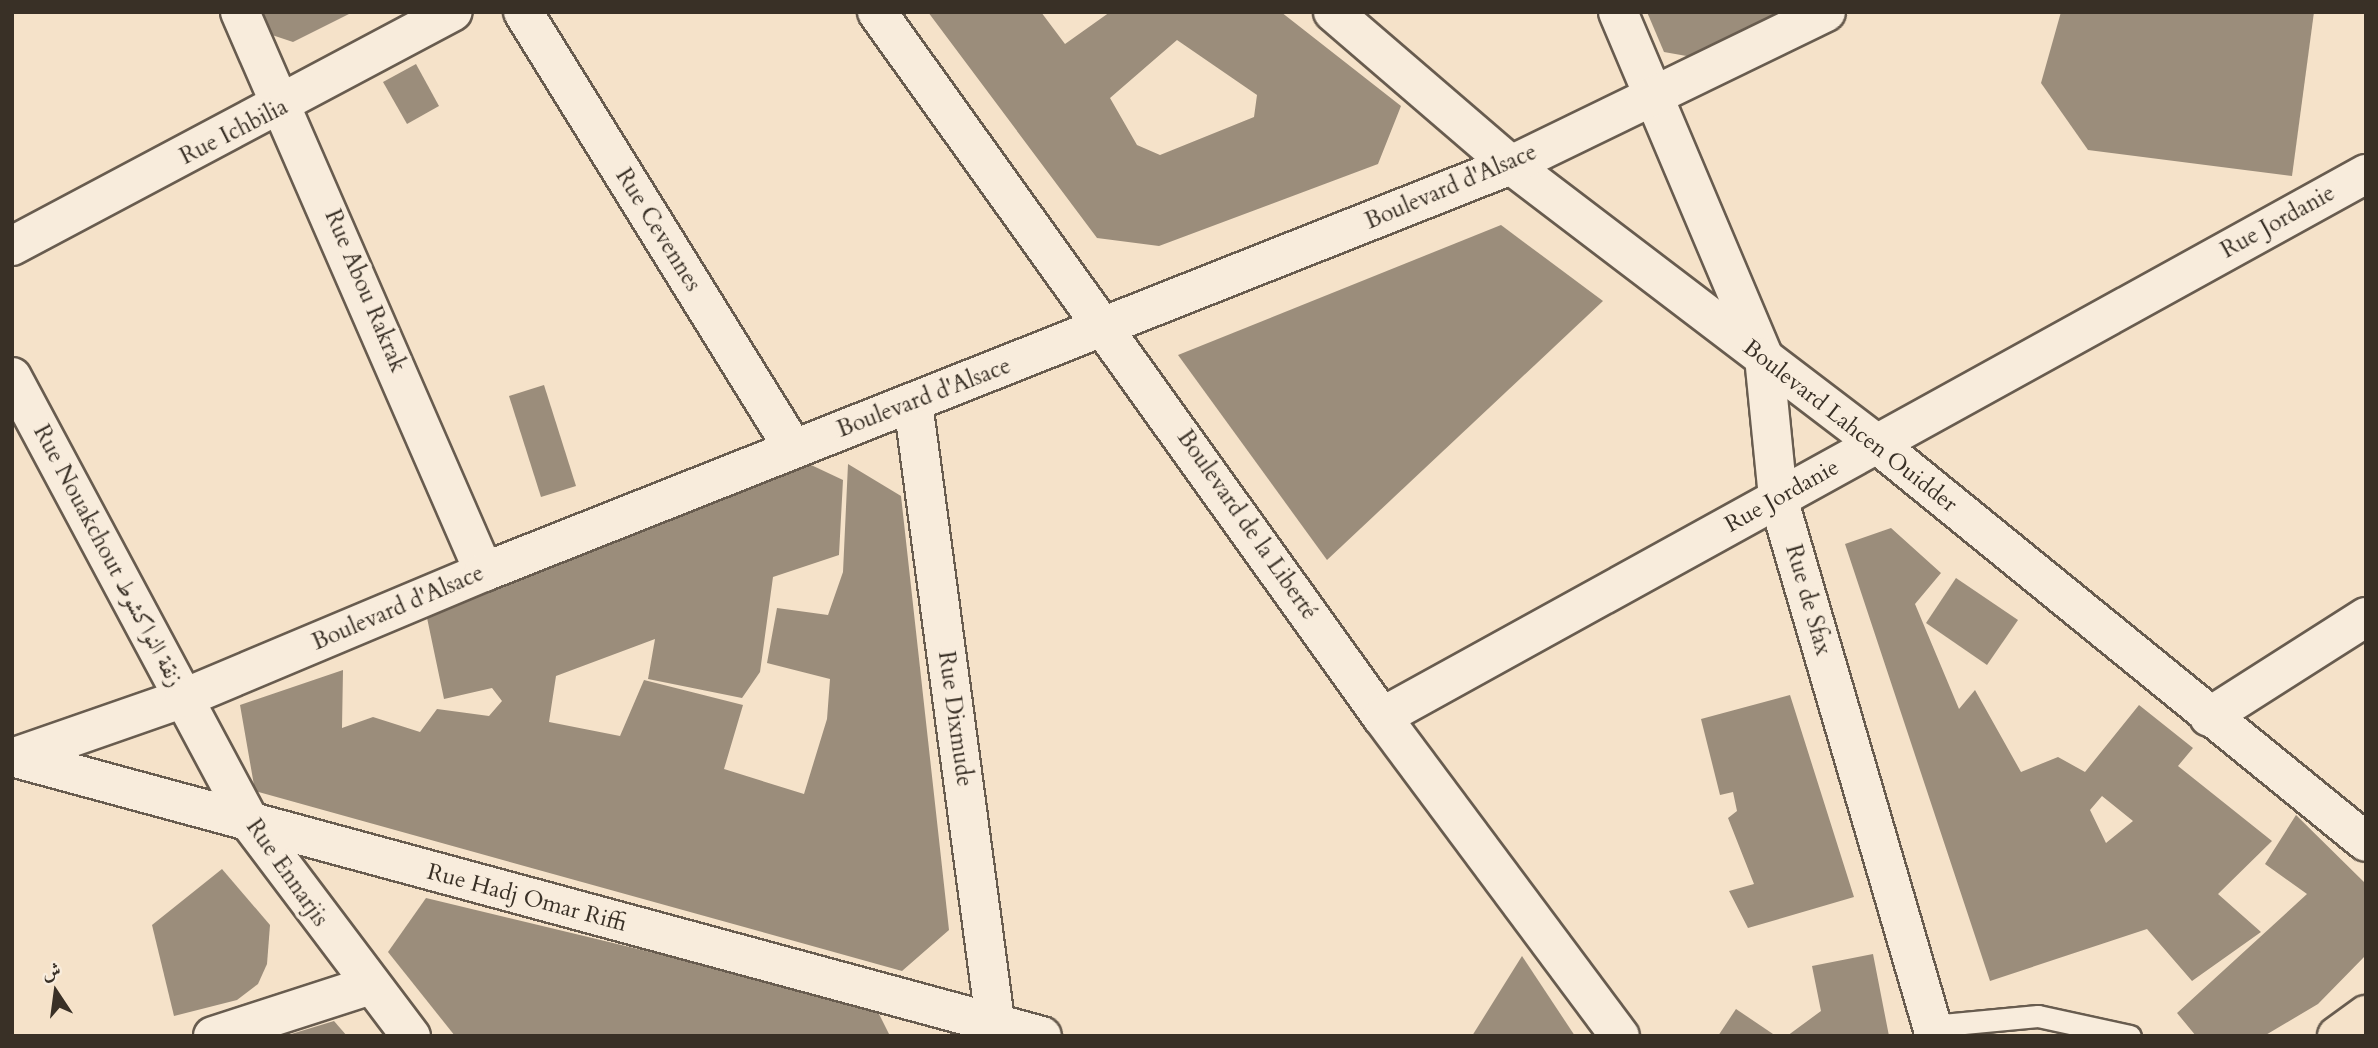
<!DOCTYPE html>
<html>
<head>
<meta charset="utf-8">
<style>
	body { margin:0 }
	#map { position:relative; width:2378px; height:1048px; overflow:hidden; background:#f5e2c9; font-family:Cardo,Amiri,serif }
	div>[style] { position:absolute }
	.building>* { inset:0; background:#9b8d7b }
	.roads { filter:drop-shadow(2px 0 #685c4f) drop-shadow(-2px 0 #685c4f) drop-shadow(0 2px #685c4f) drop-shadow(0 -2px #685c4f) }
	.service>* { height:21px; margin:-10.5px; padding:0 10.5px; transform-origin:10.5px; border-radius:10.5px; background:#f8ecdc }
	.minor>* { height:38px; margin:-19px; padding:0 19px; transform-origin:19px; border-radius:19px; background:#f8ecdc }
	.tertiary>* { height:38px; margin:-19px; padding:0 19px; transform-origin:19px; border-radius:19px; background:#f8ecdc }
	.primary>* { height:38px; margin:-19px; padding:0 19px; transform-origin:19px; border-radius:19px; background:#f5e2c9 }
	span { translate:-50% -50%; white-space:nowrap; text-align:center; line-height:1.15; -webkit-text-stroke:7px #f8ecdc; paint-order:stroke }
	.street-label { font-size:23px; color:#393026 }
	.frame { position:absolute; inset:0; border:14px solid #393026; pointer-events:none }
	.north { position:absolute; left:21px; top:957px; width:70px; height:70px; -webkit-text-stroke:5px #f8ecdc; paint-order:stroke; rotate:347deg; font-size:19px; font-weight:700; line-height:28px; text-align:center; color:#393026 }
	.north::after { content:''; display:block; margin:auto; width:24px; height:32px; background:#393026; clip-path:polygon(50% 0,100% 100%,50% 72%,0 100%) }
</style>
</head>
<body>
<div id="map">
	<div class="building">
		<i style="clip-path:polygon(261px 12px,353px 12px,293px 42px,269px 34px)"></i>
		<i style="clip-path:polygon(evenodd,928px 12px,1041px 12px,1065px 44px,1110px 12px,1281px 12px,1401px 106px,1378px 164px,1159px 246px,1097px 238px,928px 12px,1177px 40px,1257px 95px,1254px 117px,1160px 155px,1137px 145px,1110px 98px,1177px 40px)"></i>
		<i style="clip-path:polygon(1647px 12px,1795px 12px,1709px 60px,1664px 52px)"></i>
		<i style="clip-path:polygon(2061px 12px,2314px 12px,2292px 176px,2088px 150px,2041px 83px)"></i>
		<i style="clip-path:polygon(416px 64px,439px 106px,407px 124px,383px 82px)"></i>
		<i style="clip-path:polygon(1501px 225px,1603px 301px,1327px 560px,1178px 355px)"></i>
		<i style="clip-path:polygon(544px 385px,576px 486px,541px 497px,509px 396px)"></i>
		<i style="clip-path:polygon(809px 464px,843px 480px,839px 555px,773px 577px,760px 672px,742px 698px,648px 679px,655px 639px,556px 676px,549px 722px,620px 736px,644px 680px,743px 705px,724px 769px,804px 794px,827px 719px,830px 679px,767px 663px,777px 608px,828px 615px,843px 572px,848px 464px,901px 496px,949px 930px,902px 971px,255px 791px,240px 705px,343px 670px,342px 728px,373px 717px,420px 732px,437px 709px,489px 716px,502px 701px,492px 688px,444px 699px,426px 613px)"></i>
		<i style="clip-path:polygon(evenodd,1891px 528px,1941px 573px,1915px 604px,1959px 709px,1975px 690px,2021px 772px,2058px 757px,2085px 772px,2139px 705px,2193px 748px,2178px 766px,2272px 841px,2218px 894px,2261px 932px,2192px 981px,2147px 929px,1990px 981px,1845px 544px,1891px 528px,2102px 796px,2133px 821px,2106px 843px,2090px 810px,2102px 796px)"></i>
		<i style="clip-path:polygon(1956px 578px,2018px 620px,1987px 665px,1926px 623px)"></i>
		<i style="clip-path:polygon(1790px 695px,1854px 897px,1748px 928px,1729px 891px,1754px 884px,1728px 818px,1737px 811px,1733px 792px,1720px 795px,1701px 719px)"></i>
		<i style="clip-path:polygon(2296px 815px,2366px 884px,2366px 955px,2318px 1004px,2264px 1036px,2196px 1036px,2177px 1013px,2307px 894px,2265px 864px)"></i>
		<i style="clip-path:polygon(222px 869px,270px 925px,267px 964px,258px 984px,237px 1000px,174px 1016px,152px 925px)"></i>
		<i style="clip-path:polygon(426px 898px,875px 1006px,890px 1036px,455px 1036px,388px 952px)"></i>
		<i style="clip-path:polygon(1873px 954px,1889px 1036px,1787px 1036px,1821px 1011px,1812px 966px)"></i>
		<i style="clip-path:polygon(1522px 956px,1575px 1036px,1472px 1036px)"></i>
		<i style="clip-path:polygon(1736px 1009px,1776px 1036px,1718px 1036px)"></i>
		<i style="clip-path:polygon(334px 1021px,347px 1036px,288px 1036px,288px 1035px)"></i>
	</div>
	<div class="roads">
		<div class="service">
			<i style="left:1932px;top:1026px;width:106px;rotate:-5.4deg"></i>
			<i style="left:2038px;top:1016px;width:94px;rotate:12.3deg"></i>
		</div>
		<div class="minor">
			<i style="left:240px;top:12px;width:611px;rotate:66.46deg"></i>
			<i style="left:523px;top:12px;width:513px;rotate:58.23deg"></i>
			<i style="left:877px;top:12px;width:867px;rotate:54.39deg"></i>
			<i style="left:1382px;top:717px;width:398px;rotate:53.3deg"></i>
			<i style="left:1333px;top:12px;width:235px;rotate:40.7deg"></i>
			<i style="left:1511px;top:165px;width:460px;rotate:37.3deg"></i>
			<i style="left:1877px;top:444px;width:630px;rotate:39.14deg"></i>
			<i style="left:1618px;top:12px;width:375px;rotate:67.1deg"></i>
			<i style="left:1764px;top:357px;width:142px;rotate:84.3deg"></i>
			<i style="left:1778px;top:498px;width:560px;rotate:73.73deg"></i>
			<i style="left:12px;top:246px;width:499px;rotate:-28deg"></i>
			<i style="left:12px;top:377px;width:507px;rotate:61.87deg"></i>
			<i style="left:251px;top:824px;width:266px;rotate:53deg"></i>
			<i style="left:913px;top:403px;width:639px;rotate:82.44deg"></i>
			<i style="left:1382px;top:717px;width:1124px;rotate:-28.89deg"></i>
			<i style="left:2209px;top:717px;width:186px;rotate:-32.5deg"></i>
			<i style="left:12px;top:758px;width:182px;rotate:-19.2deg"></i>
			<i style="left:184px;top:698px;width:325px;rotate:-22.8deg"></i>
			<i style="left:484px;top:572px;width:1105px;rotate:-21.62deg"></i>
			<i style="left:1511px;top:165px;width:350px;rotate:-25.9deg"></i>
			<i style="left:213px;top:1036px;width:163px;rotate:-17.9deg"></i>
		</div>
		<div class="tertiary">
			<i style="left:12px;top:757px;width:1067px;rotate:15.16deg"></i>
		</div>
		<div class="primary">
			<i style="left:2337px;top:1036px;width:36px;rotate:-36deg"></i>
		</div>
	</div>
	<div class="street-label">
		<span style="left:234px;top:132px;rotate:-27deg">Rue Ichbilia</span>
		<span style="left:1451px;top:187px;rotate:-23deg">Boulevard d'Alsace</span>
		<span style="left:2278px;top:222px;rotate:-29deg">Rue Jordanie</span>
		<span style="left:658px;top:230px;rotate:58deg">Rue Cevennes</span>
		<span style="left:365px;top:291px;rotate:67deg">Rue Abou Rakrak</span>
		<span style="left:924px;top:398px;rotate:-21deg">Boulevard d'Alsace</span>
		<span style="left:1850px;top:426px;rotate:38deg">Boulevard Lahcen Ouidder</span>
		<span style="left:1782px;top:496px;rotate:-29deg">Rue Jordanie</span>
		<span style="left:1247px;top:525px;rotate:55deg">Boulevard de la Liberté</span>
		<span style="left:108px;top:556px;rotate:62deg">Rue Nouakchout زنقة النواكشوط</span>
		<span style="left:1808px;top:600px;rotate:74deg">Rue de Sfax</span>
		<span style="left:398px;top:608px;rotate:-23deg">Boulevard d'Alsace</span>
		<span style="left:955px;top:719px;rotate:82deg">Rue Dixmude</span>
		<span style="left:287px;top:873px;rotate:55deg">Rue Ennarjis</span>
		<span style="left:527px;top:898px;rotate:15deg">Rue Hadj Omar Riffi</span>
	</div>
	<div class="frame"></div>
	<div class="north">ش</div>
</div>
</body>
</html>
